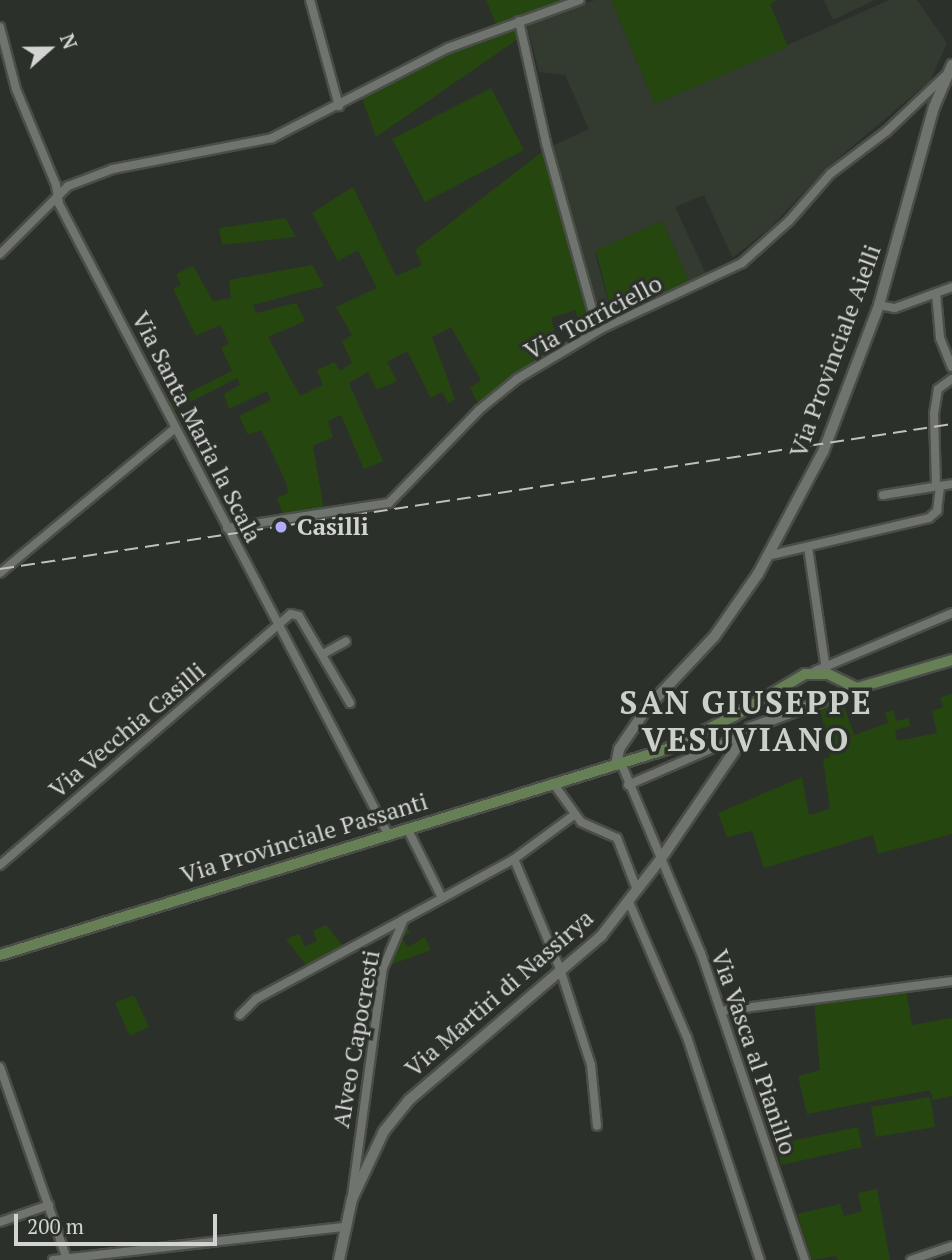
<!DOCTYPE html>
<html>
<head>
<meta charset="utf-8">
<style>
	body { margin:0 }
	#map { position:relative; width:952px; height:1260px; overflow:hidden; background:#2c302b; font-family:"PT Serif",serif }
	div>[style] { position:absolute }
	.built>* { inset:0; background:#333a30 }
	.green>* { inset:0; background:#264610 }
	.roads { filter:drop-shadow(2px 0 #4a4d48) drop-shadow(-2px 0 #4a4d48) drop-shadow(0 2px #4a4d48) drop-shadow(0 -2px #4a4d48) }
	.minor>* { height:8px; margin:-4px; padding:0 4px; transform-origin:4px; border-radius:4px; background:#70746e }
	.tertiary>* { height:10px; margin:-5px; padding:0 5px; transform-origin:5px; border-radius:5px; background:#70746e }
	.secondary>* { height:10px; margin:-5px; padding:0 5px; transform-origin:5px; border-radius:5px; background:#677f55 }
	.rail>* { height:2px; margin-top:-1px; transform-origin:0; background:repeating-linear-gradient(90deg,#bec1bd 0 14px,transparent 0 21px) }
	.dots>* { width:19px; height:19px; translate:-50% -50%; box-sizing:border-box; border:4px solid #2c302b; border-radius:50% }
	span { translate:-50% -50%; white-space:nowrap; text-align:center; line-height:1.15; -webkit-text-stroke:7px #2c302b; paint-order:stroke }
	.street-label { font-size:24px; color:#d1d4d0 }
	.poi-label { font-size:24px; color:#d1d4d0; font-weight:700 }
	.left { translate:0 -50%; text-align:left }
	.district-label { font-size:32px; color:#cbd0c9; font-weight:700; letter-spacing:2px }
	.north { position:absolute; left:14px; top:14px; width:70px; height:70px; -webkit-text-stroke:5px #2c302b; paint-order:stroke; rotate:69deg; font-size:19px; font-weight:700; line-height:28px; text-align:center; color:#d1d4d0 }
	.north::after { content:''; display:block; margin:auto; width:24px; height:32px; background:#d1d4d0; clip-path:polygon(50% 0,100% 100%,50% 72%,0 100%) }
	.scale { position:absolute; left:14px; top:1214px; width:203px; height:32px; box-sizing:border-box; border:4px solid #d1d4d0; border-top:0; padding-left:9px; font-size:21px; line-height:24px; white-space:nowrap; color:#d1d4d0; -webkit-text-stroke:5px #2c302b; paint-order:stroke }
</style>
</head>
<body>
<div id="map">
	<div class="built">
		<i style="clip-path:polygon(595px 0,611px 0,655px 104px,889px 0,917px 0,947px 43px,930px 81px,828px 167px,769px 229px,736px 255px,732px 257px,704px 195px,675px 207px,706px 274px,689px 281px,662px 221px,595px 254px,613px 318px,601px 324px,552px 146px,589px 129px,565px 75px,539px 72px,527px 24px)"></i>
		<i style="clip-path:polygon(824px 0,872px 0,873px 1px,833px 20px)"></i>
	</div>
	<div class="green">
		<i style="clip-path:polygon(486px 0,573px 0,496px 24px)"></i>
		<i style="clip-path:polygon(611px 0,777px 0,770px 4px,788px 47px,655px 104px)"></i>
		<i style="clip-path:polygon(514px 28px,518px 39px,376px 137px,362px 98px,450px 52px)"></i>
		<i style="clip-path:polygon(491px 88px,524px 150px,425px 202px,392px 139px)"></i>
		<i style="clip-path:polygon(542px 152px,593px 329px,582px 335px,575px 310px,551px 318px,559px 349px,479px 405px,470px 388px,481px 380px,451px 327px,432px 337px,455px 399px,448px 403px,442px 392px,431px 398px,407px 351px,387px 362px,397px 381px,377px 390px,368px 372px,349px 383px,383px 461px,364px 469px,341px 415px,328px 421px,333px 437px,313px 446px,324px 510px,284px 517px,277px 498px,288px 493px,286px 482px,261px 430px,248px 435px,239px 416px,271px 400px,267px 391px,229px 409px,224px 394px,240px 385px,237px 378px,172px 411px,168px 403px,232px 371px,221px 348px,229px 343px,220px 325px,196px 336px,173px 289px,181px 285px,176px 274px,193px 266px,213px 301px,231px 298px,229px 280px,312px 265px,324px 286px,253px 305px,256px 313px,296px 303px,305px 321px,268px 337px,300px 396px,323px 385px,317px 370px,334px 362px,340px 371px,352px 363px,342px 341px,352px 335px,336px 307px,377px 288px,358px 250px,338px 261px,312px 213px,353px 187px,396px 276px,422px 265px,415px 250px)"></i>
		<i style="clip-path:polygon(285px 218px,296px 237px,222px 245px,219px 228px)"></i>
		<i style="clip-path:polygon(662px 221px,689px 281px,613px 318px,596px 250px)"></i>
		<i style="clip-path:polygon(952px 693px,952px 834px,878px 854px,873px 835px,764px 868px,752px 831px,727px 837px,718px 813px,802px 777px,809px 815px,830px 809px,823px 759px,830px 757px,820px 708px,842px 700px,854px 735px,888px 723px,885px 713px,893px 710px,896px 721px,909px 718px,910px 726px,895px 730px,897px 741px,937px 733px,932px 711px,943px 707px,940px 698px)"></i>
		<i style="clip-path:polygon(326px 925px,343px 946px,309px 969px,286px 939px,299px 934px,305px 947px,317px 941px,313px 931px)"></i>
		<i style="clip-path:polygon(406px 926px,410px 932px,402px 938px,408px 947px,425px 937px,431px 950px,387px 966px)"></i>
		<i style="clip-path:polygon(906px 989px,912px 1025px,952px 1018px,952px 1096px,933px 1100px,930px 1090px,807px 1114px,798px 1076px,820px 1070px,814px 1001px)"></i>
		<i style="clip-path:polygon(134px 995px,149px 1027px,130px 1036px,115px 1003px)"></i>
		<i style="clip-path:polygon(930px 1097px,935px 1127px,876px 1137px,871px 1107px)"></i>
		<i style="clip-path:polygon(858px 1127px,862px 1147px,781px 1165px,777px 1144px)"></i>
		<i style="clip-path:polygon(877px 1189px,890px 1260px,838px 1260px,836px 1256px,812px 1260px,797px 1214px,840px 1204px,844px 1216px,862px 1211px,858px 1193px)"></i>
	</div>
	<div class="roads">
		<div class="minor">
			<i style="left:310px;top:0;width:110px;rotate:74.7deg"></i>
			<i style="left:519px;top:21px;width:125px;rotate:77.5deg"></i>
			<i style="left:546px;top:143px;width:187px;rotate:74.5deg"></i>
			<i style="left:0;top:27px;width:64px;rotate:75.5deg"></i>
			<i style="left:16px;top:89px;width:104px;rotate:67.4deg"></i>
			<i style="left:56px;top:185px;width:19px;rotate:81deg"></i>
			<i style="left:59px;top:204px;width:711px;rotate:62.43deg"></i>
			<i style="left:0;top:254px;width:96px;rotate:-45deg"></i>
			<i style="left:68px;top:186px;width:48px;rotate:-20.7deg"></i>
			<i style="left:113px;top:169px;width:162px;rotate:-11deg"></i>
			<i style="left:272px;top:138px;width:198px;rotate:-27.1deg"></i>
			<i style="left:448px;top:48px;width:140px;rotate:-20deg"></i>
			<i style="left:936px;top:293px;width:45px;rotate:84.9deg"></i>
			<i style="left:940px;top:338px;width:31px;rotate:68deg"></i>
			<i style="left:879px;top:305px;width:16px;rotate:11deg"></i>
			<i style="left:895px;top:308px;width:61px;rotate:-20.2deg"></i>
			<i style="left:936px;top:485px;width:71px;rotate:-91.6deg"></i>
			<i style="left:934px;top:414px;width:25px;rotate:-81deg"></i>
			<i style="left:938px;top:389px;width:17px;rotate:-36deg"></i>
			<i style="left:883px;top:495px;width:57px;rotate:-9.1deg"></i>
			<i style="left:227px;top:528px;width:164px;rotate:-8.8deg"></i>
			<i style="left:389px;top:503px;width:129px;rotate:-45.9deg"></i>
			<i style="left:479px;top:410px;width:49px;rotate:-39.2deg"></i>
			<i style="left:517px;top:379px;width:98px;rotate:-30.8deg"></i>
			<i style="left:601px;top:329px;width:156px;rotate:-25.1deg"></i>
			<i style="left:742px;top:263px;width:63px;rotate:-41.8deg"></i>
			<i style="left:789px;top:221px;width:62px;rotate:-48.9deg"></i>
			<i style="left:830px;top:174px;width:71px;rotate:-37deg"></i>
			<i style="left:887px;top:131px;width:83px;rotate:-43.5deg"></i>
			<i style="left:808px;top:547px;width:117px;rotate:81.7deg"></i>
			<i style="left:767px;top:556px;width:166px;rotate:-13.2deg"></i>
			<i style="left:929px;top:518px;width:11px;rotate:-41deg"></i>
			<i style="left:937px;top:511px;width:25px;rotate:-83deg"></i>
			<i style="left:940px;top:486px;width:12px;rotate:-9deg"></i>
			<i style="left:0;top:573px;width:227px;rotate:-39.6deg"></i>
			<i style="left:323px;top:654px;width:26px;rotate:-29deg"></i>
			<i style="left:815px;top:671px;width:149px;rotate:-22.9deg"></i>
			<i style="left:621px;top:763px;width:206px;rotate:67.2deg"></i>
			<i style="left:701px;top:953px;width:324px;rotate:71.3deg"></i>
			<i style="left:553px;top:783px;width:48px;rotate:54.3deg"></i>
			<i style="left:581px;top:822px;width:39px;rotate:24deg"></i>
			<i style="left:617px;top:838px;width:56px;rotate:69deg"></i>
			<i style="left:628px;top:785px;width:125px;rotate:-23.5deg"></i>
			<i style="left:407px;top:828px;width:78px;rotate:63.4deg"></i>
			<i style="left:514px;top:859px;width:119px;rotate:67.3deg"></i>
			<i style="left:560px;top:969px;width:101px;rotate:72.1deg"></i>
			<i style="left:591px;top:1065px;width:61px;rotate:84.4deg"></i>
			<i style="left:0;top:865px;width:384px;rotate:-40.8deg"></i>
			<i style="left:291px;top:614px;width:8px;rotate:14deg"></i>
			<i style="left:299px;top:616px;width:101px;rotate:59.6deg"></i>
			<i style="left:629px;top:902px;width:147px;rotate:66.8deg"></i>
			<i style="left:687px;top:1037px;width:235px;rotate:71.9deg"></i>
			<i style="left:721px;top:1011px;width:233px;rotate:-7.4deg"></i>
			<i style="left:240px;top:1015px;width:23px;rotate:-45deg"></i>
			<i style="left:256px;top:999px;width:167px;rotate:-28.3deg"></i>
			<i style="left:0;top:1067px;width:200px;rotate:70.8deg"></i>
			<i style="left:352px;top:1196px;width:230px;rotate:-82.3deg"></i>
			<i style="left:383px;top:968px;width:53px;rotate:-66.8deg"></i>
			<i style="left:404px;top:919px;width:125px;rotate:-28.6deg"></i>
			<i style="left:514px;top:859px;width:74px;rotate:-36.3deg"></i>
			<i style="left:0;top:1222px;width:52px;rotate:-19.1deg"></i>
			<i style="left:53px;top:1260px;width:292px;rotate:-6.5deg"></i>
			<i style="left:911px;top:1260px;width:43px;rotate:-18.9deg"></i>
		</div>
		<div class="tertiary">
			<i style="left:616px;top:765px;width:16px;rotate:-79deg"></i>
			<i style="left:619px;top:749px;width:50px;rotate:-55.7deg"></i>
			<i style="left:647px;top:708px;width:98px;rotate:-46.7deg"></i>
			<i style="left:714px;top:637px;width:77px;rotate:-55.1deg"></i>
			<i style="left:758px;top:574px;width:138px;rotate:-62deg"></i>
			<i style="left:823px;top:452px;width:157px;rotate:-69.1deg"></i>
			<i style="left:879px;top:305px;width:205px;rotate:-74.5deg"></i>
			<i style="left:934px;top:107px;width:46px;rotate:-66.8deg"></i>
			<i style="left:339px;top:1260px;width:62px;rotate:-78deg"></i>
			<i style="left:352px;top:1199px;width:75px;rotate:-64.8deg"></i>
			<i style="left:384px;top:1131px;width:40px;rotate:-51deg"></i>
			<i style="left:409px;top:1100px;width:253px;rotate:-40.5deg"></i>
			<i style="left:601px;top:936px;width:96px;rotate:-52.2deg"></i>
			<i style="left:660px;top:860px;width:160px;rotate:-55.7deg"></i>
			<i style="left:750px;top:728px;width:114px;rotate:-20.5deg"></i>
		</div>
		<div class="secondary">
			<i style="left:0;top:955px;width:698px;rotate:-17.16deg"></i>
			<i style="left:667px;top:749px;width:75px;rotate:-26.2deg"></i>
			<i style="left:734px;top:716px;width:82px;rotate:-30.6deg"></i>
			<i style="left:805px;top:674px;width:23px"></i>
			<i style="left:828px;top:674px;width:32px;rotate:26deg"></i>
			<i style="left:857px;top:688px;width:99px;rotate:-16.4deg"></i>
		</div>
	</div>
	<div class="rail">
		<i style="left:0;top:569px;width:963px;rotate:-8.66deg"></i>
	</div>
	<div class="dots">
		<i style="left:281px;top:527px;background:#b0aefa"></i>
	</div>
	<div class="street-label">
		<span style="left:593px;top:317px;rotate:-28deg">Via Torriciello</span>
		<span style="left:835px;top:351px;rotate:-70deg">Via Provinciale Aielli</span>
		<span style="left:197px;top:427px;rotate:63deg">Via Santa Maria la Scala</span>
		<span style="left:127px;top:730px;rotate:-40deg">Via Vecchia Casilli</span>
		<span style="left:304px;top:838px;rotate:-17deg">Via Provinciale Passanti</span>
		<span style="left:499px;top:993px;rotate:-41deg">Via Martiri di Nassirya</span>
		<span style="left:356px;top:1039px;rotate:-80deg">Alveo Capocresti</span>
		<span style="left:754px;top:1052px;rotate:71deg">Via Vasca al Pianillo</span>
	</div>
	<div class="poi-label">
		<span class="left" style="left:297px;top:527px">Casilli</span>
	</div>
	<div class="district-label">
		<span style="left:746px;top:721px">SAN GIUSEPPE<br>VESUVIANO</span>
	</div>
	<div class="north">N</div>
	<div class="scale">200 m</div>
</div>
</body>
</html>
